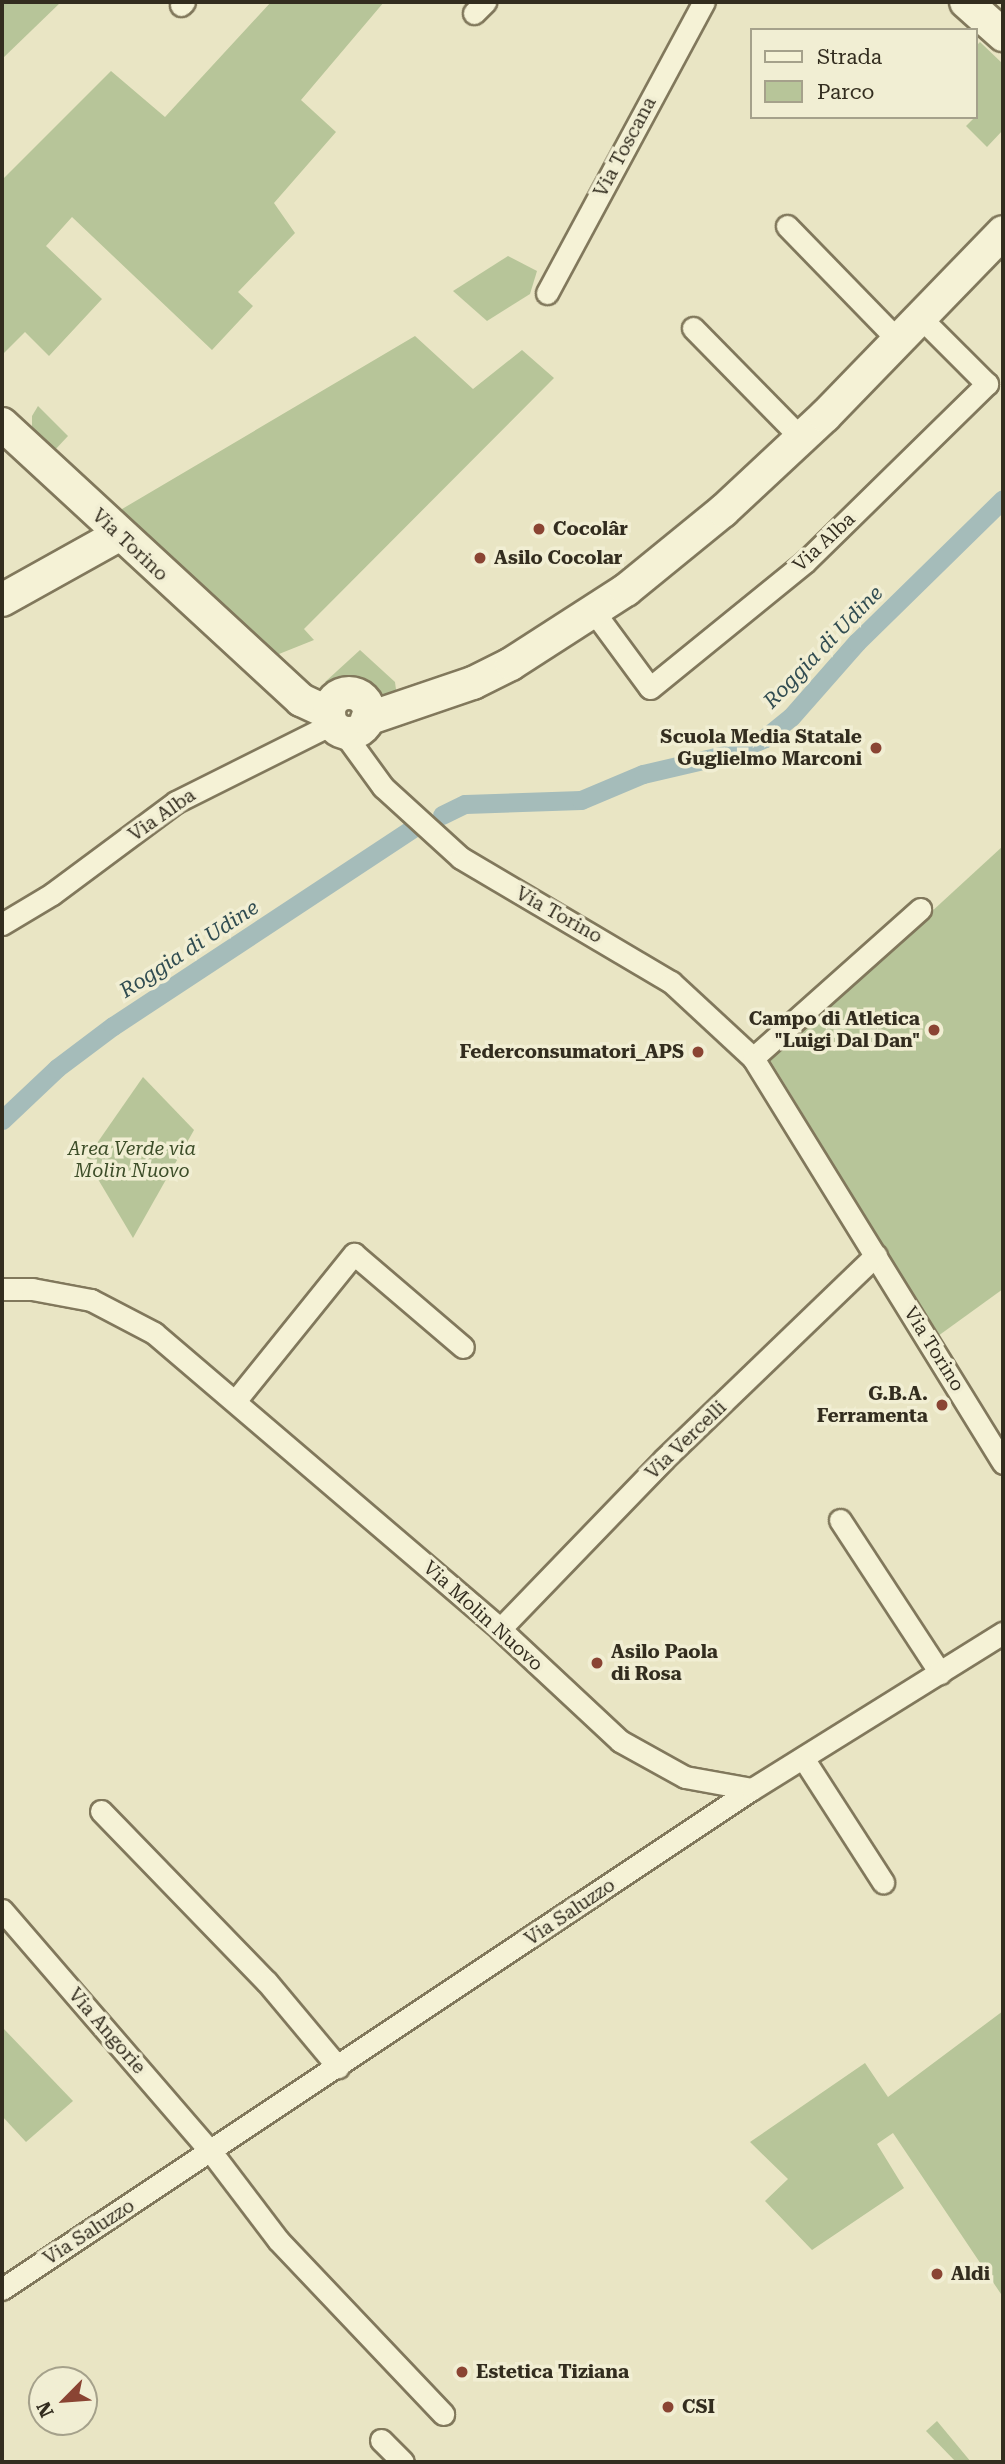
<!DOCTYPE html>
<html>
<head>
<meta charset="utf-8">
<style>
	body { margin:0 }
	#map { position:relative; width:1005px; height:2464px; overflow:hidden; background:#e9e5c4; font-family:"Roboto Serif",serif }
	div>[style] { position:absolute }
	.green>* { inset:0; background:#b7c599 }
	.canal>* { height:19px; margin:-9.5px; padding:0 9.5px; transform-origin:9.5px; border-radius:9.5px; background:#a5bcba }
	.roads { filter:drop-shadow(2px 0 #81785c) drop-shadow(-2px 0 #81785c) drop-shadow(0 2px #81785c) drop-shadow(0 -2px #81785c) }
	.minor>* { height:21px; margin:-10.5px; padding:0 10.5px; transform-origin:10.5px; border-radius:10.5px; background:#f5f2d6 }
	.secondary>* { height:32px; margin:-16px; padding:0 16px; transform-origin:16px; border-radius:16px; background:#f5f2d6 }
	.secondary>.ring { margin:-16px; padding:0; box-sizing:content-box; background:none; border:32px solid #f5f2d6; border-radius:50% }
	.dots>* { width:19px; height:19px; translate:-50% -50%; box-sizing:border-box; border:4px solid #f1eed3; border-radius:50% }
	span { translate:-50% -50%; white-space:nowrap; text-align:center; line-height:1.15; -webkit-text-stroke:7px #f1eed3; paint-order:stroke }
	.street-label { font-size:19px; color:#332d1f }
	.poi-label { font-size:19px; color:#332d1f; font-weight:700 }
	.left { translate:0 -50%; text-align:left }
	.right { translate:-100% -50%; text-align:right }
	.park-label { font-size:19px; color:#3c4d28; font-style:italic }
	.water-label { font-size:21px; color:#304c51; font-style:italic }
	.frame { position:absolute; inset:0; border:4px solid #332d1f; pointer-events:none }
	.legend { position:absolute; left:750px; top:28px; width:228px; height:91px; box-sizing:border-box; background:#f1eed3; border:2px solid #a5a18b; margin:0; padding:9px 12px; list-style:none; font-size:21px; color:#332d1f }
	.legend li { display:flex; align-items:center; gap:14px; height:35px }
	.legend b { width:35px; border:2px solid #a5a18b }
	.north { position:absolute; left:28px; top:2366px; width:70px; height:70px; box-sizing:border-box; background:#f1eed3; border:2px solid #a5a18b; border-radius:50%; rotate:245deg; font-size:19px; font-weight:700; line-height:28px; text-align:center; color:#332d1f }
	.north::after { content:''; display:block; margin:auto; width:24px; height:32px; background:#8a4433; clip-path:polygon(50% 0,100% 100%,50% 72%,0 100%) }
</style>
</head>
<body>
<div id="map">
	<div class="green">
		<i style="clip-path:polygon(2px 2px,61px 2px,2px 59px)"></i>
		<i style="clip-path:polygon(271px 2px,384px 2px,301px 100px,336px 132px,274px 203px,295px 233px,238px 292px,253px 306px,212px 350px,72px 217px,46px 246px,102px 299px,49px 356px,25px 332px,2px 355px,2px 180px,111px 71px,165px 117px)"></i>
		<i style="clip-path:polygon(980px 42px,1003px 64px,1003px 130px,987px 147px,966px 126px,975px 117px,975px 47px)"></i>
		<i style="clip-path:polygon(508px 256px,537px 271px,530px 294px,487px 321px,453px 291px)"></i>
		<i style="clip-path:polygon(415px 336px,473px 389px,522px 350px,554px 378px,304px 629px,314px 640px,274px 656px,117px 512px)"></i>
		<i style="clip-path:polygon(38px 406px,68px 436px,53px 452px,32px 429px,32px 416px)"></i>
		<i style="clip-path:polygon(360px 650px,395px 682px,397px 697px,378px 693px,361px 680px,325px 682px)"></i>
		<i style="clip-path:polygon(1003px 846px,1003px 1289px,938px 1336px,770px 1060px)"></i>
		<i style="clip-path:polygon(143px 1077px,194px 1130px,133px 1238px,86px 1159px)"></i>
		<i style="clip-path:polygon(1003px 2011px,1003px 2297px,893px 2133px,877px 2144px,904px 2188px,812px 2250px,765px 2201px,788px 2179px,750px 2142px,865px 2063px,888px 2097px)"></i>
		<i style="clip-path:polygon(2px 2027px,73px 2101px,26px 2142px,2px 2116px)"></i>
		<i style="clip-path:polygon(937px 2421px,971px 2462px,956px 2462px,926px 2431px)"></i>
	</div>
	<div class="canal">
		<i style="left:442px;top:815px;width:25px;rotate:-26deg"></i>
		<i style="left:465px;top:804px;width:116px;rotate:-2deg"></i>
		<i style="left:581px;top:800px;width:67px;rotate:-22.8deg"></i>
		<i style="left:643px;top:774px;width:88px;rotate:-13.1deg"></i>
		<i style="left:729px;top:754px;width:39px;rotate:-24deg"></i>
		<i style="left:765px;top:738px;width:33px;rotate:-39deg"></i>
		<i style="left:791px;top:717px;width:100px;rotate:-48.7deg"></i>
		<i style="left:857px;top:642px;width:204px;rotate:-44.4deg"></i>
		<i style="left:2px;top:1120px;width:76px;rotate:-43.4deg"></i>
		<i style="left:57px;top:1068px;width:70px;rotate:-36.9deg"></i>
		<i style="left:113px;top:1026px;width:358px;rotate:-33.4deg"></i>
	</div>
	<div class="roads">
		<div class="minor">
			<i style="left:181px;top:5px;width:4px;rotate:-45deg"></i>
			<i style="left:474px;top:13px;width:16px;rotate:-45deg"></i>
			<i style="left:787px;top:226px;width:159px;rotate:45.8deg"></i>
			<i style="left:547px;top:293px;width:331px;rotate:-61.7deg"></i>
			<i style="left:693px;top:328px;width:154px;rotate:45.5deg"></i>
			<i style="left:594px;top:612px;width:94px;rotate:53.6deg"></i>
			<i style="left:650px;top:688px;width:200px;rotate:-39.1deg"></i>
			<i style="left:805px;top:562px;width:255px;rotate:-44.4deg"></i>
			<i style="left:987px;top:384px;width:95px;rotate:-135deg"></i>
			<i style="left:343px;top:732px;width:68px;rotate:54deg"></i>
			<i style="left:383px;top:787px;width:105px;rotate:42.3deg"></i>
			<i style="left:461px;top:858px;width:244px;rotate:30.6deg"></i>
			<i style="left:671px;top:982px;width:112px;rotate:42.8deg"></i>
			<i style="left:753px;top:1058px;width:476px;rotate:58.3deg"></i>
			<i style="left:2px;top:924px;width:58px;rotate:-31deg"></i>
			<i style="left:52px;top:894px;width:154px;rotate:-36.6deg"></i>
			<i style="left:176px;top:802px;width:174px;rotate:-26.6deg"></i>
			<i style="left:753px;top:1058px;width:224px;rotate:-41.7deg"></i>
			<i style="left:2px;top:1289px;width:30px"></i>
			<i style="left:32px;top:1289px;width:60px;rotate:10.6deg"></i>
			<i style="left:91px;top:1300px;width:71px;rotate:27.6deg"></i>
			<i style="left:154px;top:1333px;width:455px;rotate:40.5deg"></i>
			<i style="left:500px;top:1629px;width:164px;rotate:43deg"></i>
			<i style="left:620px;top:1741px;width:74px;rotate:29deg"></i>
			<i style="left:685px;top:1777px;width:68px;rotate:10.2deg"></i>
			<i style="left:236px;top:1400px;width:188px;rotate:-51.1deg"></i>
			<i style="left:354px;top:1254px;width:143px;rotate:40.5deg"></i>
			<i style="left:840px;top:1520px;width:183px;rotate:56.8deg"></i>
			<i style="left:500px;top:1629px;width:236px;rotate:-46deg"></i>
			<i style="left:664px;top:1459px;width:294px;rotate:-43.9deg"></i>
			<i style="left:803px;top:1758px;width:148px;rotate:57.2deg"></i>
			<i style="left:101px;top:1811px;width:238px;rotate:45.9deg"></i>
			<i style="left:267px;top:1982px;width:111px;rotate:50.1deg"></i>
			<i style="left:2px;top:1910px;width:321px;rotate:49.2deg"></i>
			<i style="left:212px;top:2153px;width:109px;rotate:52.8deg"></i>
			<i style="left:278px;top:2240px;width:240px;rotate:46.5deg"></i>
			<i style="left:2px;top:2289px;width:901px;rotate:-33.69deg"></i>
			<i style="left:752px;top:1789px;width:296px;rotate:-31.9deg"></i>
			<i style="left:381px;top:2440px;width:31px;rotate:45deg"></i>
		</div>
		<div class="secondary">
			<i style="left:966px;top:2px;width:50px;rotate:41.7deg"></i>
			<i style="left:2px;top:424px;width:407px;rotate:42.7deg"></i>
			<i style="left:301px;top:700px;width:31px;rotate:25deg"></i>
			<i style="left:2px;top:600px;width:134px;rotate:-29.1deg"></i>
			<i class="ring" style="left:329px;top:693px;width:8px;height:8px"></i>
			<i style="left:367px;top:719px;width:112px;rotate:-18.8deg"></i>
			<i style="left:473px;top:683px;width:42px;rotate:-26.6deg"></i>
			<i style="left:511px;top:664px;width:137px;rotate:-32.8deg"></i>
			<i style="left:626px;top:590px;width:125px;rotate:-39.2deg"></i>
			<i style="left:723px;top:511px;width:139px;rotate:-43deg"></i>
			<i style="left:825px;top:416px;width:256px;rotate:-45.9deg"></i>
		</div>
	</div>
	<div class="dots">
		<i style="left:539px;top:529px;background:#8a4433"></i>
		<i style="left:480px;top:558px;background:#8a4433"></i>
		<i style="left:876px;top:748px;background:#8a4433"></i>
		<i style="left:934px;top:1030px;background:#8a4433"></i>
		<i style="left:698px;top:1052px;background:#8a4433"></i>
		<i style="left:942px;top:1405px;background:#8a4433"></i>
		<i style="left:597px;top:1663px;background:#8a4433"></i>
		<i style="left:937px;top:2274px;background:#8a4433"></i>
		<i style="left:462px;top:2372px;background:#8a4433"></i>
		<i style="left:668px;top:2407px;background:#8a4433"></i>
	</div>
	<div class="street-label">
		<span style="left:625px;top:147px;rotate:-62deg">Via Toscana</span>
		<span style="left:824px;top:542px;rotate:-43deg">Via Alba</span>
		<span style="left:130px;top:545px;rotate:43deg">Via Torino</span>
		<span style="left:162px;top:815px;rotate:-35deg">Via Alba</span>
		<span style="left:559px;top:915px;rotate:29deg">Via Torino</span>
		<span style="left:934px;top:1349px;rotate:58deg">Via Torino</span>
		<span style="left:686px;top:1440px;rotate:-44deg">Via Vercelli</span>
		<span style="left:483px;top:1616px;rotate:42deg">Via Molin Nuovo</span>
		<span style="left:570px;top:1912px;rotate:-34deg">Via Saluzzo</span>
		<span style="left:107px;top:2031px;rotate:49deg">Via Angorie</span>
		<span style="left:89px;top:2232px;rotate:-33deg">Via Saluzzo</span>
	</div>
	<div class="poi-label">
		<span class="left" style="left:553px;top:529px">Cocolâr</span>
		<span class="left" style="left:494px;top:558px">Asilo Cocolar</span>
		<span class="right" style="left:862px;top:748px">Scuola Media Statale<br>Guglielmo Marconi</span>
		<span class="right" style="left:920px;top:1030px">Campo di Atletica<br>"Luigi Dal Dan"</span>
		<span class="right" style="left:684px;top:1052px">Federconsumatori_APS</span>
		<span class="right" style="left:928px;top:1405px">G.B.A.<br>Ferramenta</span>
		<span class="left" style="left:611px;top:1663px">Asilo Paola<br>di Rosa</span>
		<span class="left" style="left:951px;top:2274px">Aldi</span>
		<span class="left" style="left:476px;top:2372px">Estetica Tiziana</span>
		<span class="left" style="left:682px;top:2407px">CSI</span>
	</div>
	<div class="park-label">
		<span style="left:132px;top:1160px">Area Verde via<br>Molin Nuovo</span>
	</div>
	<div class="water-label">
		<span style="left:823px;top:647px;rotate:-46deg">Roggia di Udine</span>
		<span style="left:189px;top:949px;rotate:-33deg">Roggia di Udine</span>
	</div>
	<div class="frame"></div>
	<ul class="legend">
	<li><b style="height:9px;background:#f5f2d6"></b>Strada</li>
	<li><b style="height:19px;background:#b7c599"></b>Parco</li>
	</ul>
	<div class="north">N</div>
</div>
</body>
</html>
